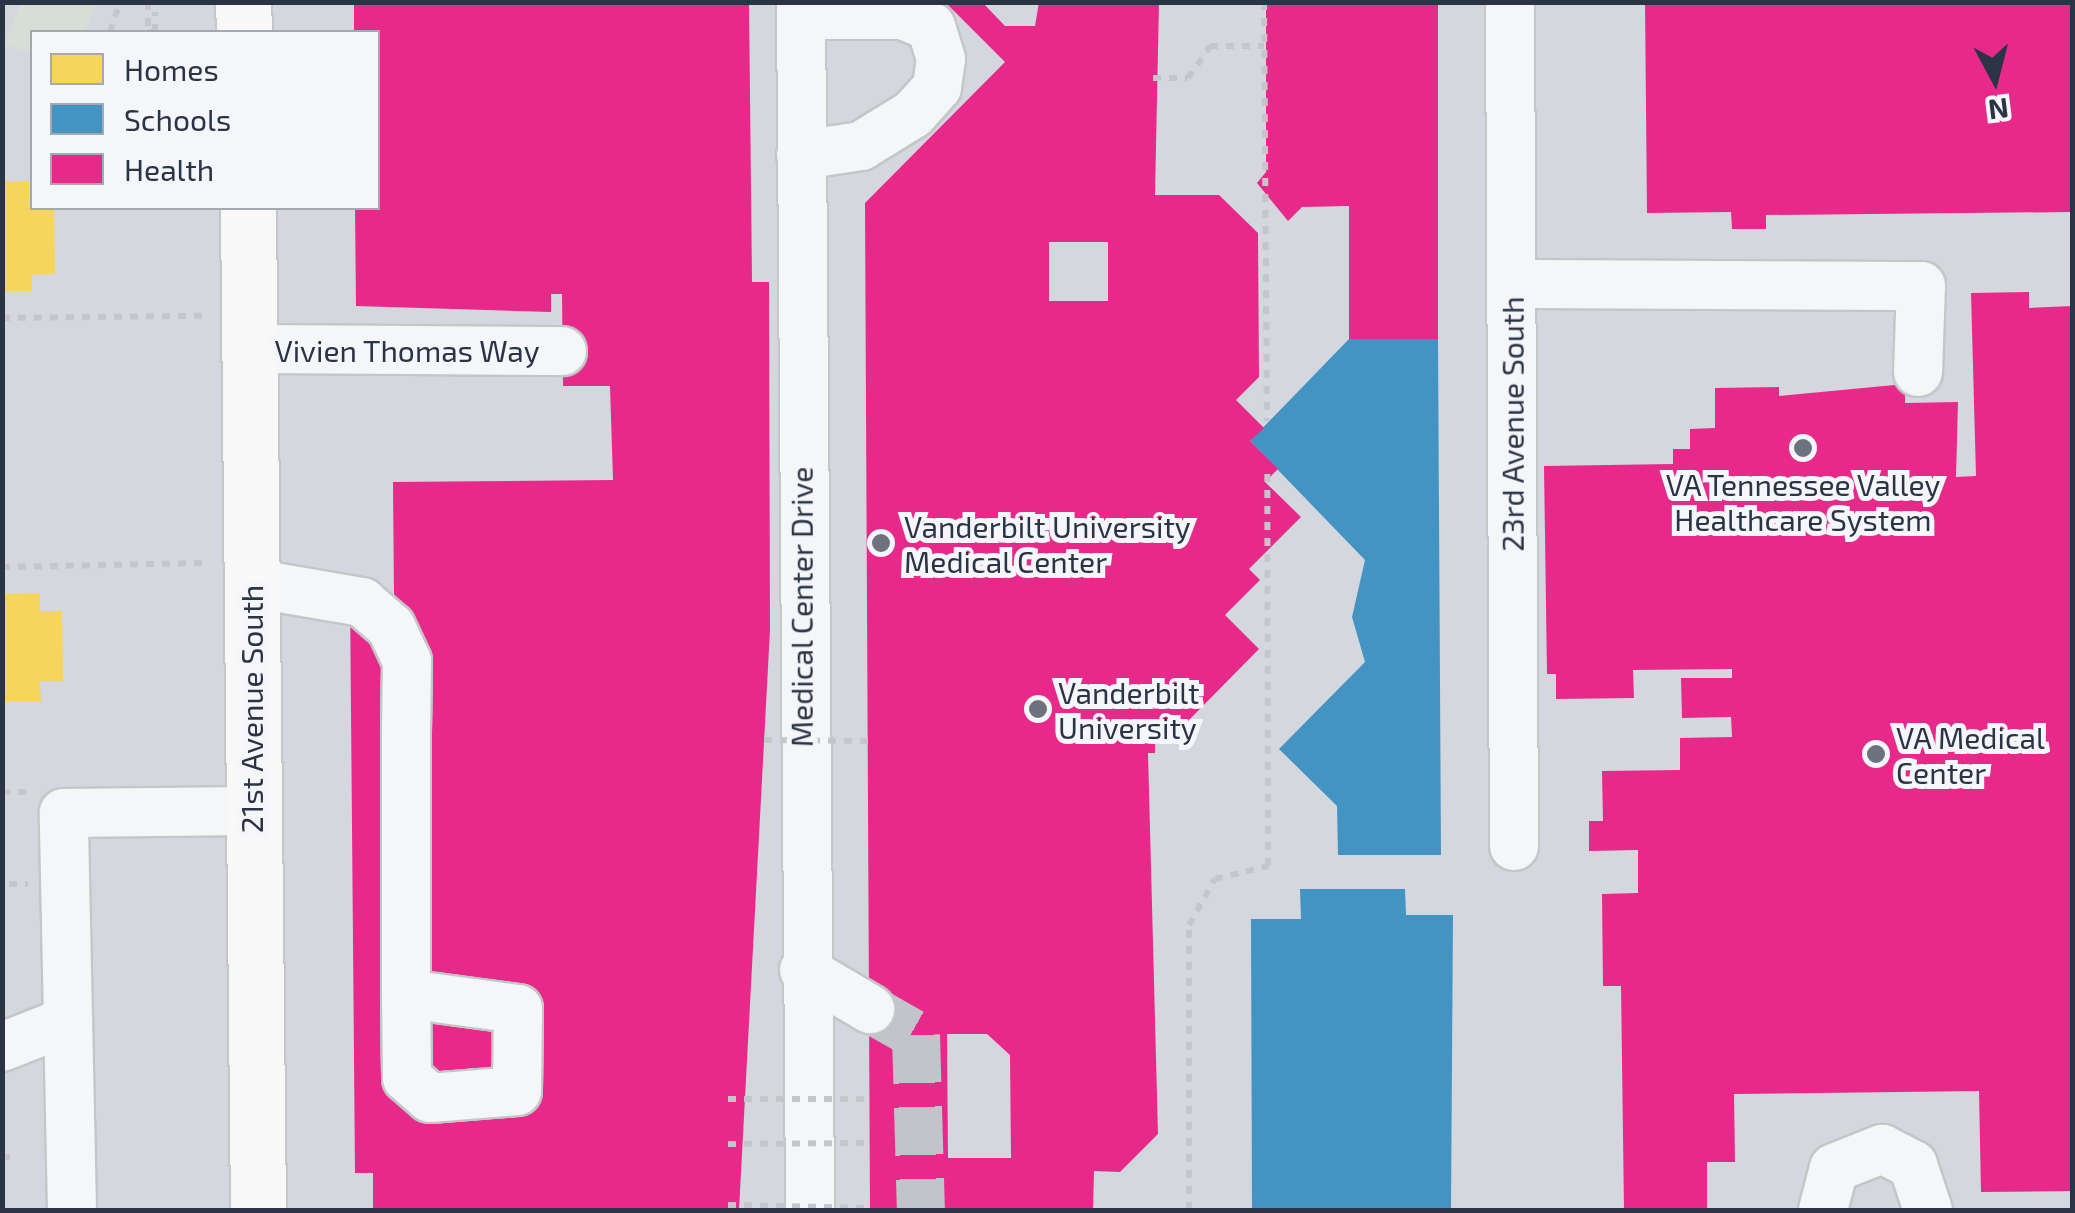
<!DOCTYPE html>
<html>
<head>
<meta charset="utf-8">
<style>
	body { margin:0 }
	#map { position:relative; width:2075px; height:1213px; overflow:hidden; background:#e6e8ea; font-family:"Exo 2",sans-serif }
	div>[style] { position:absolute }
	.built>* { inset:0; background:#d4d7dd }
	.green>* { inset:0; background:#d6ded6 }
	.homes>* { inset:0; background:#f6d55c }
	.schools>* { inset:0; background:#4393c3 }
	.health>* { inset:0; background:#e7298a }
	.minor-tunnel>* { height:48px; margin-top:-24px; transform-origin:0; background:repeating-linear-gradient(90deg,#c1c4c9 0 48px,transparent 0 72px) }
	.path>* { height:6px; margin-top:-3px; transform-origin:0; background:repeating-linear-gradient(90deg,#c5c6ca 0 8px,transparent 0 16px) }
	.roads { filter:drop-shadow(2px 0 #c4c6c8) drop-shadow(-2px 0 #c4c6c8) drop-shadow(0 2px #c4c6c8) drop-shadow(0 -2px #c4c6c8) }
	.minor>* { height:48px; margin:-24px; padding:0 24px; transform-origin:24px; border-radius:24px; background:#f5f6f7 }
	.major>* { height:55px; margin:-27.5px; padding:0 27.5px; transform-origin:27.5px; border-radius:27.5px; background:#f8f8f8 }
	.path-bridge>* { height:6px; margin-top:-3px; transform-origin:0; background:repeating-linear-gradient(90deg,#c5c6ca 0 8px,transparent 0 16px) }
	.dots>* { width:28px; height:28px; translate:-50% -50%; box-sizing:border-box; border:5px solid #f4f6f9; border-radius:50% }
	span { translate:-50% -50%; white-space:nowrap; text-align:center; line-height:1.15; -webkit-text-stroke:10px #f4f6f9; paint-order:stroke }
	.street-label { font-size:30px; color:#2b3445 }
	.poi-label { font-size:30px; color:#2b3445 }
	.left { translate:0 -50%; text-align:left }
	.frame { position:absolute; inset:0; border:5px solid #2b3445; pointer-events:none }
	.legend { position:absolute; left:30px; top:30px; width:350px; height:180px; box-sizing:border-box; background:#f4f6f9; border:2px solid #a4a8b1; margin:0; padding:12px 18px; list-style:none; font-size:30px; color:#2b3445 }
	.legend li { display:flex; align-items:center; gap:20px; height:50px }
	.legend b { width:50px; border:2px solid #a4a8b1 }
	.north { position:absolute; left:1945px; top:30px; width:100px; height:100px; -webkit-text-stroke:8px #f4f6f9; paint-order:stroke; rotate:173deg; font-size:28px; font-weight:700; line-height:40px; text-align:center; color:#2b3445 }
	.north::after { content:''; display:block; margin:auto; width:35px; height:45px; background:#2b3445; clip-path:polygon(50% 0,100% 100%,50% 72%,0 100%) }
</style>
</head>
<body>
<div id="map">
	<div class="built">
		<i style="clip-path:polygon(evenodd,2px 3px,2072px 3px,2072px 1210px,3px 1210px,2px 3px,32px 32px,378px 32px,378px 208px,32px 208px,32px 32px)"></i>
	</div>
	<div class="green">
		<i style="clip-path:polygon(21px 2px,96px 2px,96px 3px,85px 32px,32px 32px,32px 54px,5px 44px)"></i>
	</div>
	<div class="homes">
		<i style="clip-path:polygon(29px 181px,29px 204px,54px 208px,55px 274px,32px 275px,32px 291px,2px 291px,2px 182px)"></i>
		<i style="clip-path:polygon(40px 593px,40px 611px,62px 611px,63px 681px,40px 681px,41px 702px,2px 702px,2px 594px)"></i>
	</div>
	<div class="schools">
		<i style="clip-path:polygon(1349px 339px,1438px 339px,1441px 855px,1338px 855px,1337px 806px,1279px 749px,1365px 662px,1352px 617px,1365px 560px,1250px 441px)"></i>
		<i style="clip-path:polygon(1300px 889px,1405px 889px,1406px 915px,1453px 915px,1451px 1210px,1252px 1210px,1251px 919px,1301px 919px)"></i>
	</div>
	<div class="health">
		<i style="clip-path:polygon(354px 2px,749px 2px,752px 282px,769px 282px,770px 630px,739px 1210px,373px 1210px,373px 1173px,355px 1173px,350px 596px,394px 595px,393px 482px,613px 480px,610px 386px,563px 386px,562px 294px,551px 294px,551px 312px,356px 306px,355px 208px,378px 208px,378px 32px,354px 32px)"></i>
		<i style="clip-path:polygon(evenodd,945px 2px,982px 2px,1005px 26px,1035px 26px,1039px 2px,1159px 2px,1155px 195px,1219px 195px,1258px 233px,1259px 377px,1236px 400px,1264px 428px,1250px 441px,1278px 469px,1265px 482px,1301px 517px,1249px 569px,1260px 580px,1225px 615px,1259px 649px,1188px 721px,1155px 721px,1155px 753px,1148px 753px,1158px 1134px,1120px 1172px,1094px 1171px,1093px 1210px,870px 1210px,865px 203px,1005px 62px,945px 2px,1049px 242px,1108px 242px,1108px 301px,1049px 301px,1049px 242px,945px 2px,947px 1034px,987px 1034px,1010px 1055px,1011px 1158px,948px 1158px,947px 1034px)"></i>
		<i style="clip-path:polygon(1266px 2px,1438px 2px,1438px 339px,1349px 339px,1349px 206px,1302px 207px,1288px 221px,1257px 183px,1266px 172px)"></i>
		<i style="clip-path:polygon(1645px 2px,2072px 2px,2072px 212px,1766px 215px,1766px 229px,1732px 229px,1731px 212px,1647px 213px)"></i>
		<i style="clip-path:polygon(2029px 292px,2029px 308px,2072px 306px,2072px 1191px,1981px 1192px,1979px 1091px,1734px 1094px,1735px 1162px,1707px 1162px,1707px 1210px,1624px 1210px,1621px 986px,1603px 986px,1602px 894px,1638px 893px,1638px 850px,1589px 851px,1589px 821px,1603px 821px,1602px 771px,1680px 770px,1680px 738px,1732px 737px,1731px 717px,1682px 718px,1681px 678px,1732px 678px,1732px 669px,1633px 670px,1634px 698px,1556px 699px,1556px 674px,1547px 674px,1544px 466px,1673px 464px,1673px 449px,1690px 449px,1690px 429px,1715px 428px,1715px 388px,1779px 387px,1779px 396px,1905px 384px,1905px 403px,1958px 402px,1956px 477px,1976px 476px,1971px 293px)"></i>
	</div>
	<div class="minor-tunnel">
		<i style="left:870px;top:1009px;width:53px;rotate:29.5deg"></i>
		<i style="left:916px;top:1035px;width:175px;rotate:88.4deg"></i>
	</div>
	<div class="path">
		<i style="left:148px;top:2px;width:30px;rotate:90deg"></i>
		<i style="left:148px;top:32px;width:7px"></i>
		<i style="left:155px;top:32px;width:20px;rotate:-90deg"></i>
		<i style="left:1264px;top:2px;width:419px;rotate:89.6deg"></i>
		<i style="left:110px;top:32px;width:32px;rotate:-72deg"></i>
		<i style="left:1153px;top:78px;width:35px"></i>
		<i style="left:1188px;top:78px;width:39px;rotate:-55deg"></i>
		<i style="left:1210px;top:46px;width:54px"></i>
		<i style="left:2px;top:318px;width:204px;rotate:-0.6deg"></i>
		<i style="left:2px;top:567px;width:204px;rotate:-1.1deg"></i>
		<i style="left:2px;top:792px;width:30px"></i>
		<i style="left:9px;top:884px;width:19px"></i>
		<i style="left:2px;top:1157px;width:9px"></i>
		<i style="left:1189px;top:1210px;width:285px;rotate:-90deg"></i>
		<i style="left:1189px;top:925px;width:53px;rotate:-60.5deg"></i>
		<i style="left:1215px;top:879px;width:55px;rotate:-13.8deg"></i>
		<i style="left:1268px;top:866px;width:392px;rotate:-90.1deg"></i>
	</div>
	<div class="roads">
		<div class="minor">
			<i style="left:801px;top:2px;width:1208px;rotate:89.57deg"></i>
			<i style="left:1510px;top:2px;width:844px;rotate:89.73deg"></i>
			<i style="left:801px;top:155px;width:61px;rotate:-8.5deg"></i>
			<i style="left:861px;top:146px;width:61px;rotate:-31.6deg"></i>
			<i style="left:913px;top:114px;width:36px;rotate:-48deg"></i>
			<i style="left:937px;top:87px;width:28px;rotate:-82deg"></i>
			<i style="left:941px;top:59px;width:34px;rotate:-107deg"></i>
			<i style="left:931px;top:27px;width:30px;rotate:-157deg"></i>
			<i style="left:903px;top:15px;width:102px;rotate:180deg"></i>
			<i style="left:1511px;top:284px;width:410px;rotate:0.3deg"></i>
			<i style="left:1921px;top:286px;width:86px;rotate:92deg"></i>
			<i style="left:251px;top:349px;width:311px;rotate:0.4deg"></i>
			<i style="left:251px;top:583px;width:113px;rotate:9.7deg"></i>
			<i style="left:362px;top:602px;width:38px;rotate:41deg"></i>
			<i style="left:391px;top:627px;width:38px;rotate:65deg"></i>
			<i style="left:407px;top:661px;width:73px;rotate:90.8deg"></i>
			<i style="left:406px;top:734px;width:260px;rotate:90deg"></i>
			<i style="left:406px;top:994px;width:84px;rotate:89.3deg"></i>
			<i style="left:407px;top:1078px;width:30px;rotate:41deg"></i>
			<i style="left:430px;top:1098px;width:87px;rotate:-4.6deg"></i>
			<i style="left:517px;top:1091px;width:82px;rotate:-89.3deg"></i>
			<i style="left:518px;top:1009px;width:113px;rotate:-172.4deg"></i>
			<i style="left:804px;top:970px;width:77px;rotate:30.6deg"></i>
			<i style="left:2px;top:1047px;width:71px;rotate:-21.5deg"></i>
			<i style="left:72px;top:1210px;width:397px;rotate:-91.2deg"></i>
			<i style="left:64px;top:813px;width:187px;rotate:-0.6deg"></i>
			<i style="left:1823px;top:1210px;width:43px;rotate:-75.3deg"></i>
			<i style="left:1834px;top:1168px;width:52px;rotate:-21.6deg"></i>
			<i style="left:1882px;top:1149px;width:35px;rotate:27deg"></i>
			<i style="left:1913px;top:1165px;width:47px;rotate:71.6deg"></i>
		</div>
		<div class="major">
			<i style="left:243px;top:2px;width:30px;rotate:88deg"></i>
			<i style="left:248px;top:208px;width:1002px;rotate:89.43deg"></i>
		</div>
	</div>
	<div class="path-bridge">
		<i style="left:764px;top:740px;width:107px;rotate:0.5deg"></i>
		<i style="left:728px;top:1099px;width:142px"></i>
		<i style="left:728px;top:1144px;width:140px;rotate:-0.4deg"></i>
		<i style="left:728px;top:1205px;width:143px;rotate:1.2deg"></i>
	</div>
	<div class="dots">
		<i style="left:1803px;top:448px;background:#6c737f"></i>
		<i style="left:881px;top:543px;background:#6c737f"></i>
		<i style="left:1038px;top:709px;background:#6c737f"></i>
		<i style="left:1876px;top:754px;background:#6c737f"></i>
	</div>
	<div class="street-label">
		<span style="left:407px;top:350px">Vivien Thomas Way</span>
		<span style="left:1512px;top:424px;rotate:-90deg">23rd Avenue South</span>
		<span style="left:801px;top:607px;rotate:-90deg">Medical Center Drive</span>
		<span style="left:251px;top:709px;rotate:-90deg">21st Avenue South</span>
	</div>
	<div class="poi-label">
		<span style="left:1803px;top:501px">VA Tennessee Valley<br>Healthcare System</span>
		<span class="left" style="left:904px;top:543px">Vanderbilt University<br>Medical Center</span>
		<span class="left" style="left:1058px;top:709px">Vanderbilt<br>University</span>
		<span class="left" style="left:1896px;top:754px">VA Medical<br>Center</span>
	</div>
	<div class="frame"></div>
	<ul class="legend">
	<li><b style="height:28px;background:#f6d55c"></b>Homes</li>
	<li><b style="height:28px;background:#4393c3"></b>Schools</li>
	<li><b style="height:28px;background:#e7298a"></b>Health</li>
	</ul>
	<div class="north">N</div>
</div>
</body>
</html>
